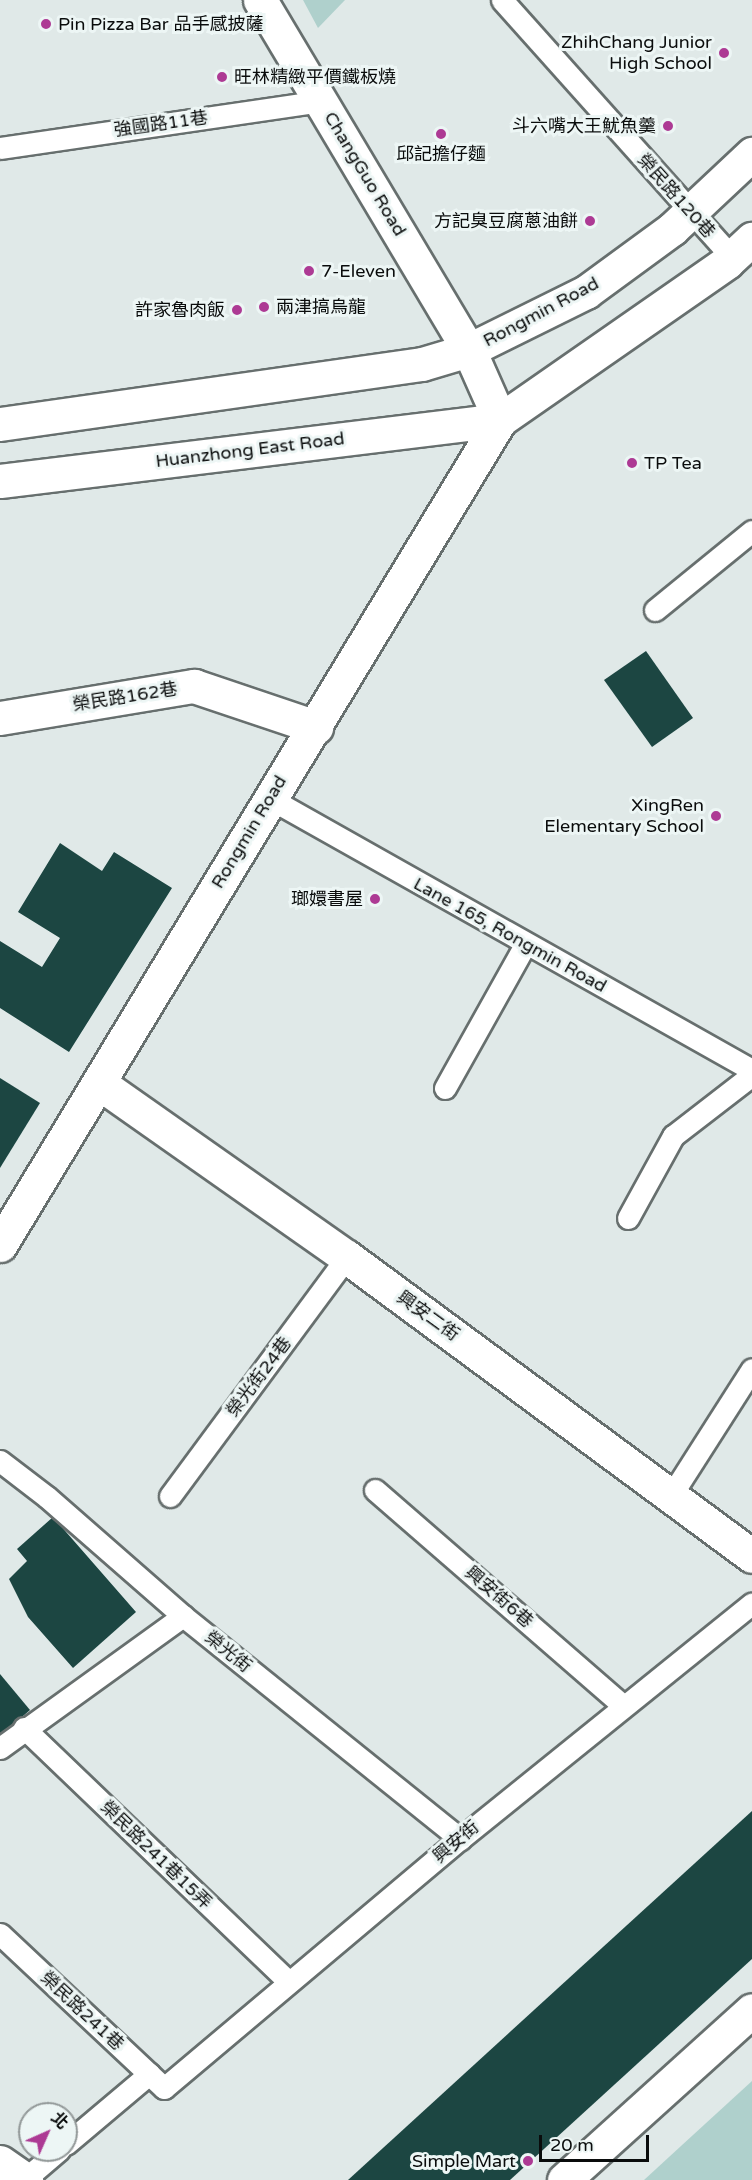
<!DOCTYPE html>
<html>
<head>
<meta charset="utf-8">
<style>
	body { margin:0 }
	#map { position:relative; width:752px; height:2180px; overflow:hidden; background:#e0e9e8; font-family:"Varela Round","Noto Sans TC",sans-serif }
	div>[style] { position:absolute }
	.green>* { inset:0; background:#afd0cc }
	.building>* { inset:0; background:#1c4642 }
	.roads { filter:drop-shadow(2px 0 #676f6e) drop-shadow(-2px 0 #676f6e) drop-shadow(0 2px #676f6e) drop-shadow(0 -2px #676f6e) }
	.service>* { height:21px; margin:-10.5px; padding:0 10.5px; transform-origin:10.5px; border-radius:10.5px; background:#fff }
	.minor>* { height:33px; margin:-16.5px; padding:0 16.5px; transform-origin:16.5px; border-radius:16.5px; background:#fff }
	.tertiary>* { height:33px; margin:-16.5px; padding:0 16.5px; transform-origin:16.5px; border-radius:16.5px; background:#fff }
	.dots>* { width:16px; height:16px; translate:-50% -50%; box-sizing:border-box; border:3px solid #edf6f5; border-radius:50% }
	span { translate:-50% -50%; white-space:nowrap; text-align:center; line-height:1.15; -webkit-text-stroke:6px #edf6f5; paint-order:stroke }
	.poi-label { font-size:18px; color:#0a0c0c }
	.left { translate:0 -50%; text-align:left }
	.right { translate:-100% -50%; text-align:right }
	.street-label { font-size:18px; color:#0a0c0c }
	.north { position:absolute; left:18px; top:2102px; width:60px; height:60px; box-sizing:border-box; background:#edf6f5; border:2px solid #929898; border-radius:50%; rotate:45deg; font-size:16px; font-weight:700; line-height:24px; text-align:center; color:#0a0c0c }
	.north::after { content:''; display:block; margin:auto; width:21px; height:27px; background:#ad3a94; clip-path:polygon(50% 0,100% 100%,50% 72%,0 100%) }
	.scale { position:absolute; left:539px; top:2135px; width:110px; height:27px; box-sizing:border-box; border:3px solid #0a0c0c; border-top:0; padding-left:8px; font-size:18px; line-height:21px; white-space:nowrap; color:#0a0c0c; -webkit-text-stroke:4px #edf6f5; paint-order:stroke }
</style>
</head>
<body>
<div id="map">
	<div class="green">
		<i style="clip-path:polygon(303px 0,345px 0,318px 28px)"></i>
		<i style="clip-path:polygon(752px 2081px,752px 2180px,644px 2180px,681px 2146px)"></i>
	</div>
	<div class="building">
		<i style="clip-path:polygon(646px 651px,693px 718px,652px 747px,604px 680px)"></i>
		<i style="clip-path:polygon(60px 843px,102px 871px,114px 852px,172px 888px,69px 1052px,0 1008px,0 941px,42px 967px,60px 938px,18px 912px)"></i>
		<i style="clip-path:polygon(0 1078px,40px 1103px,0 1168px)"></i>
		<i style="clip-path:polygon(53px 1517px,136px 1612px,73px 1668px,28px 1617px,9px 1579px,27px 1561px,17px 1549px)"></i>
		<i style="clip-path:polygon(0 1674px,30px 1710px,0 1736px)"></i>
		<i style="clip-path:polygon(752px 1811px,752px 1959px,510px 2180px,348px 2180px)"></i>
	</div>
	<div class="roads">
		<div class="service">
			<i style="left:502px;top:0;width:345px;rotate:48.2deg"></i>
			<i style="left:0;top:148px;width:324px;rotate:-8.3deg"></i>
			<i style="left:655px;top:610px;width:125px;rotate:-39.2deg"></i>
			<i style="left:269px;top:798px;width:554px;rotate:29.39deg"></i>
			<i style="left:445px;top:1088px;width:164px;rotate:-60.8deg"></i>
			<i style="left:628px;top:1218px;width:94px;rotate:-61.2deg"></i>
			<i style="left:673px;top:1136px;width:100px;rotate:-37.7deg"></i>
			<i style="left:0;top:1461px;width:59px;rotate:37.5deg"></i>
			<i style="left:47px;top:1497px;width:181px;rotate:41.2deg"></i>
			<i style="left:183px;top:1616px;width:356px;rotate:38.8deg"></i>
			<i style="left:375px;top:1490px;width:327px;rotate:41deg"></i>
			<i style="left:672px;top:1494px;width:148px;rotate:-57.4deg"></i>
			<i style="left:170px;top:1496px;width:297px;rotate:-53.5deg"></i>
			<i style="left:24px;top:1728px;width:367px;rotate:43.8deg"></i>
			<i style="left:0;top:1748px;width:226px;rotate:-35.8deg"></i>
			<i style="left:0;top:1934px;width:225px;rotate:43.2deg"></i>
			<i style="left:164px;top:2088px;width:387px;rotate:-40.1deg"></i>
			<i style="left:460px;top:1839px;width:375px;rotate:-38.9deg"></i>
			<i style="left:66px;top:2144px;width:109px;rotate:-40.1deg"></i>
			<i style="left:25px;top:2179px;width:45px;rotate:-40.5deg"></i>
		</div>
		<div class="minor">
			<i style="left:260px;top:0;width:408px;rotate:59.2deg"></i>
			<i style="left:469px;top:350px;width:77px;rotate:66.1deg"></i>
			<i style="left:0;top:718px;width:197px;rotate:-9.4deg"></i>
			<i style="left:194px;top:686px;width:129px;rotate:18.6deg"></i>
			<i style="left:99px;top:1083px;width:303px;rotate:35.1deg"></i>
			<i style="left:347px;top:1257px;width:503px;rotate:36.44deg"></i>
			<i style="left:0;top:2162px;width:32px;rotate:35deg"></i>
		</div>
		<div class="tertiary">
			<i style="left:0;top:424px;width:426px;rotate:-8.1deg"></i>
			<i style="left:422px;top:364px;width:49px;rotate:-16.6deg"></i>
			<i style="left:469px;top:350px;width:131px;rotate:-26.4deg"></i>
			<i style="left:586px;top:292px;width:107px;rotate:-36.2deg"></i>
			<i style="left:672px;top:229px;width:110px;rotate:-43.2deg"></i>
			<i style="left:0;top:481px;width:504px;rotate:-6.96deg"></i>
			<i style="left:0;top:1245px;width:965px;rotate:-58.78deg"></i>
			<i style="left:500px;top:420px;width:277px;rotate:-34.8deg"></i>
			<i style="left:727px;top:262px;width:34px;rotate:-43deg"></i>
			<i style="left:564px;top:2180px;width:253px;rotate:-42.1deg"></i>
		</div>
	</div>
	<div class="dots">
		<i style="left:46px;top:24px;background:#ad3a94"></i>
		<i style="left:724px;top:53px;background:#ad3a94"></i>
		<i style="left:222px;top:77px;background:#ad3a94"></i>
		<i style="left:668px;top:126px;background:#ad3a94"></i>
		<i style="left:441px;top:134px;background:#ad3a94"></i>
		<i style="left:590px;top:221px;background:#ad3a94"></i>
		<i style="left:309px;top:271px;background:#ad3a94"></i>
		<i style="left:264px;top:307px;background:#ad3a94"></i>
		<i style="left:237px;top:310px;background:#ad3a94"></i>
		<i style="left:632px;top:463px;background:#ad3a94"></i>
		<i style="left:716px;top:816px;background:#ad3a94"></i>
		<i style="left:375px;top:899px;background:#ad3a94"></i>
		<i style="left:528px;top:2161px;background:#ad3a94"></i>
	</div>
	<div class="poi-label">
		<span class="left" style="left:58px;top:24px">Pin Pizza Bar 品手感披薩</span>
		<span class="right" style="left:712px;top:53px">ZhihChang Junior<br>High School</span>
		<span class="left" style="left:234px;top:77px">旺林精緻平價鐵板燒</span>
		<span class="right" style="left:656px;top:126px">斗六嘴大王魷魚羹</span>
		<span style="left:441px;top:154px">邱記擔仔麵</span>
		<span class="right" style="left:578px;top:221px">方記臭豆腐蔥油餅</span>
		<span class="left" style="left:321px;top:271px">7-Eleven</span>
		<span class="left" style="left:276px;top:307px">兩津搞烏龍</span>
		<span class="right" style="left:225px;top:310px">許家魯肉飯</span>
		<span class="left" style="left:644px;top:463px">TP Tea</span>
		<span class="right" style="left:704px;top:816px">XingRen<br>Elementary School</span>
		<span class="right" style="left:363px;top:899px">瑯嬛書屋</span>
		<span class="right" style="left:516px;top:2161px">Simple Mart</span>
	</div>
	<div class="street-label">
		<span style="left:161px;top:124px;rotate:-8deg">強國路11巷</span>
		<span style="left:365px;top:174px;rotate:59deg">ChangGuo Road</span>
		<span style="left:676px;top:196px;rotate:48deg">榮民路120巷</span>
		<span style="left:541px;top:312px;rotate:-28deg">Rongmin Road</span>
		<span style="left:250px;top:450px;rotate:-7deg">Huanzhong East Road</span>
		<span style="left:125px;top:697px;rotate:-9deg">榮民路162巷</span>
		<span style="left:249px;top:832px;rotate:-59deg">Rongmin Road</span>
		<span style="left:510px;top:935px;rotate:29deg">Lane 165, Rongmin Road</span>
		<span style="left:428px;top:1316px;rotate:36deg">興安二街</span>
		<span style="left:259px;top:1377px;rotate:-53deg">榮光街24巷</span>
		<span style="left:499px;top:1597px;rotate:41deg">興安街6巷</span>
		<span style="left:228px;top:1652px;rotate:39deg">榮光街</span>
		<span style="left:456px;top:1842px;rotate:-40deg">興安街</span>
		<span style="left:156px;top:1855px;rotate:44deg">榮民路241巷15弄</span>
		<span style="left:82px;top:2011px;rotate:43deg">榮民路241巷</span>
	</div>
	<div class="north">北</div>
	<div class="scale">20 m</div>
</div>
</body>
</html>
